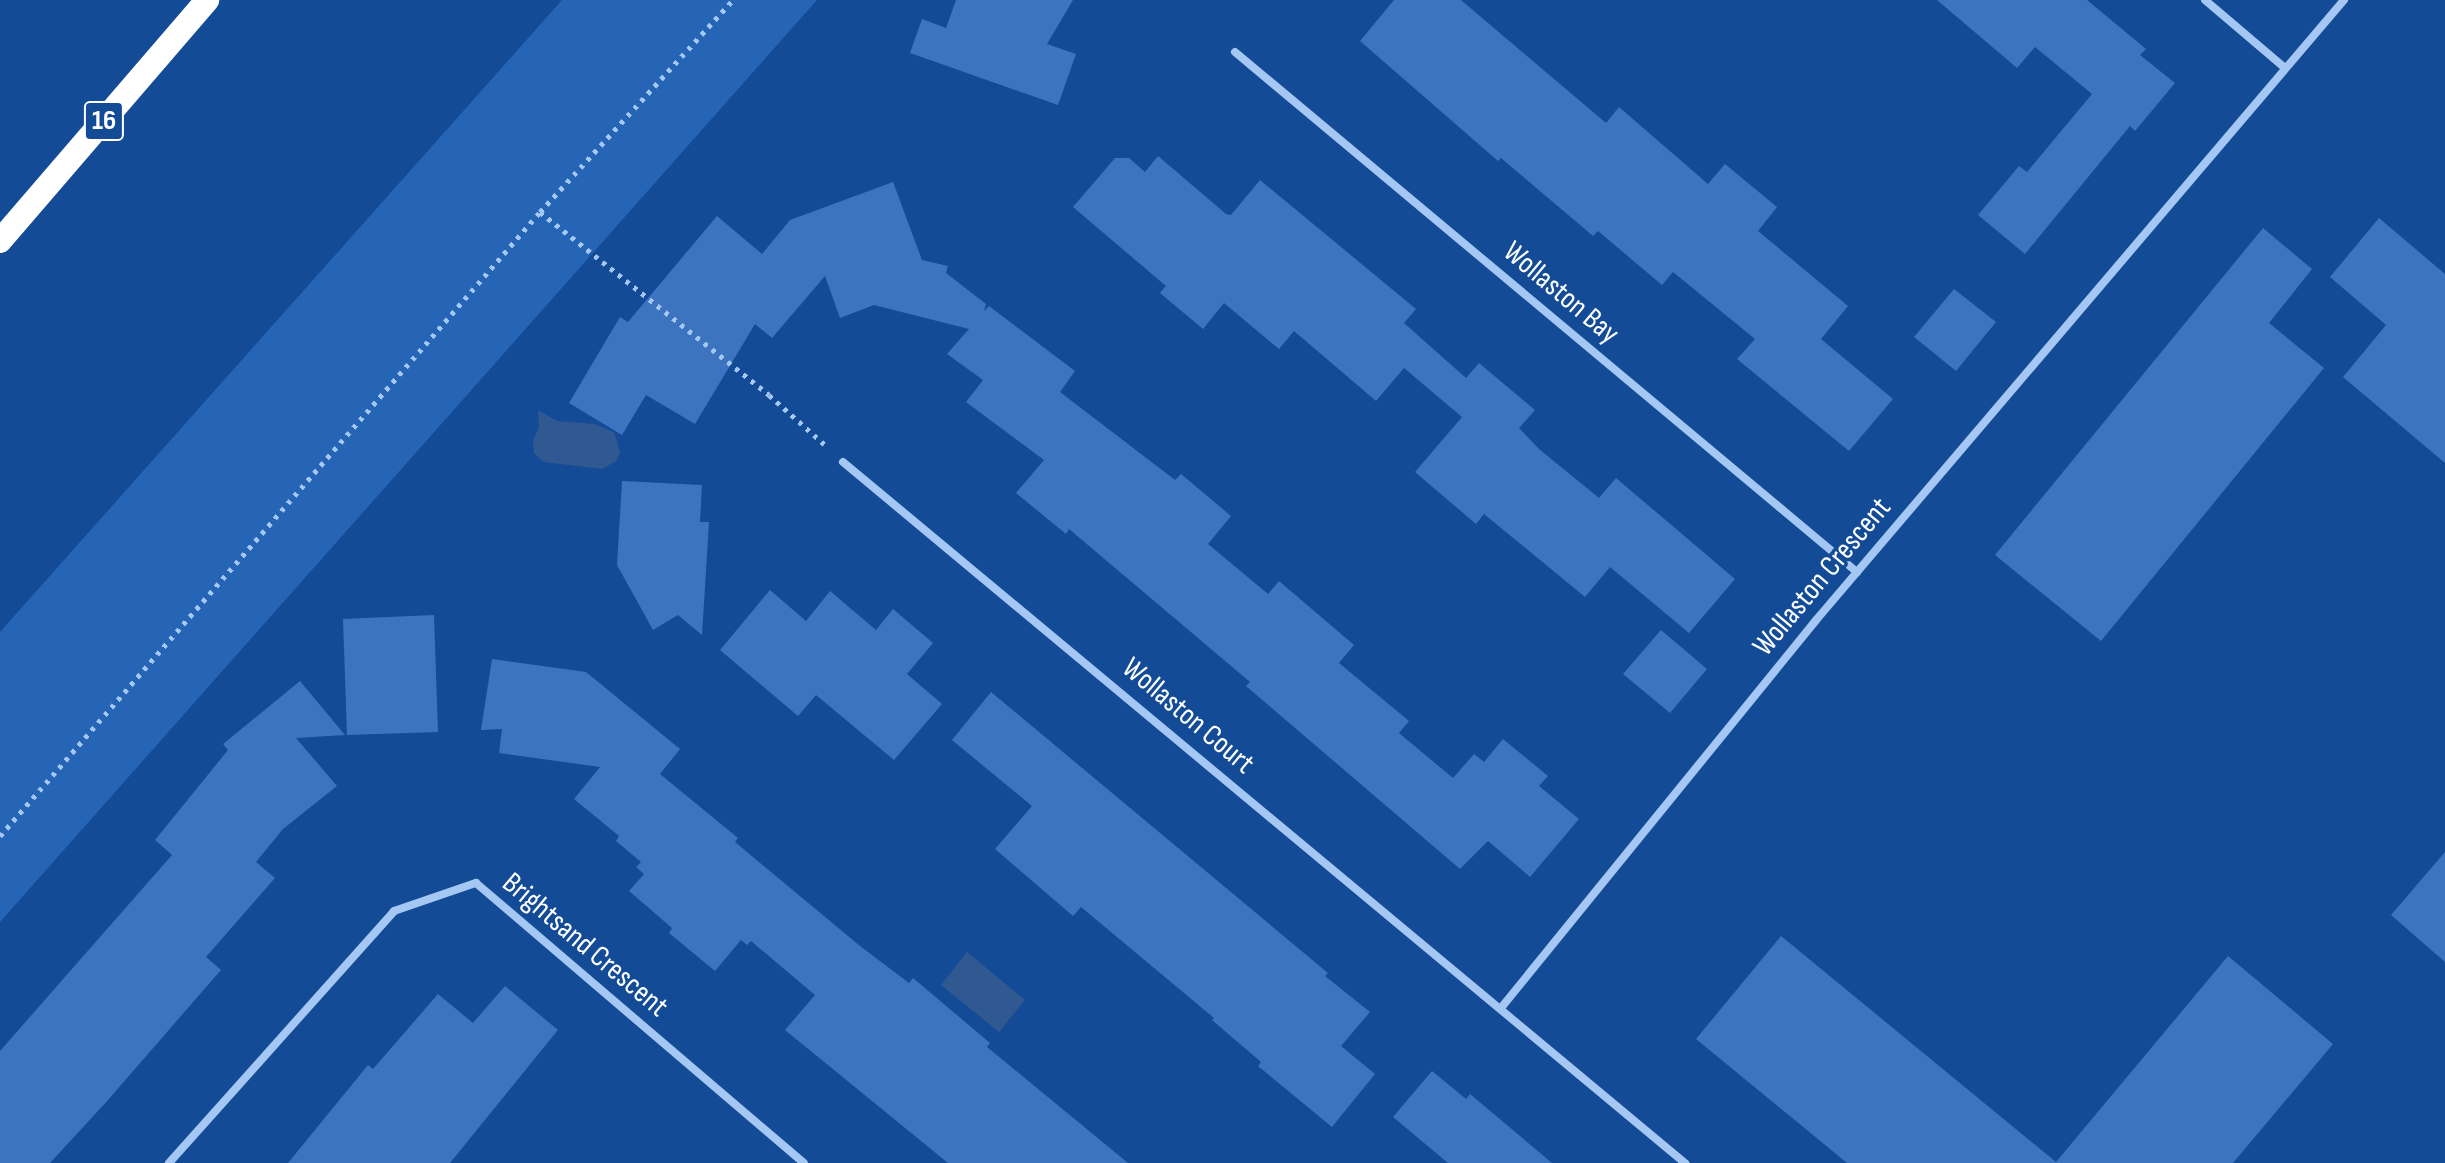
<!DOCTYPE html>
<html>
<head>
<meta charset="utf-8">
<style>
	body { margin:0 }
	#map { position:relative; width:2445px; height:1163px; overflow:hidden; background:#134b97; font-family:"Sofia Sans Condensed",sans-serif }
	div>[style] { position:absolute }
	.green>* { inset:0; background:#2664b6 }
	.water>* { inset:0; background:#315991 }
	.building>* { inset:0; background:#3c74bf }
	.path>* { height:5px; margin-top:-2.5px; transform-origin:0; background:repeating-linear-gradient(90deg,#a5c7f3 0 4px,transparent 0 10px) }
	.street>* { height:8px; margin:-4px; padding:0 4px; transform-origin:4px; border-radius:4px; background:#a5c7f3 }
	.highway>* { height:24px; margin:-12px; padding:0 12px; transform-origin:12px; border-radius:12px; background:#fff }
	span { translate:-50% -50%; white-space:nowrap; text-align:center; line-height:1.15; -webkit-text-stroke:7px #134b97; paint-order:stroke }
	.shield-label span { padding:2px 6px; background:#134b97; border:2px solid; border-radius:6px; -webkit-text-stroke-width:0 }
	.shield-label { font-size:28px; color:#fff; font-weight:700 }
	.street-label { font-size:30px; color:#fff }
</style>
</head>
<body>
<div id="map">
	<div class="green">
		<i style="clip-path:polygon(562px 0,817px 0,0 922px,0 632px)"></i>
	</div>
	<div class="water">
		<i style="clip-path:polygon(538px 410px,557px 421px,594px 424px,614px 432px,620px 452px,616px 461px,602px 469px,544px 462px,534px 453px,533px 440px,539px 428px)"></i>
		<i style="clip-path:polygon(967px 952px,1025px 1000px,999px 1032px,941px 985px)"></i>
	</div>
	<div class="building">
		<i style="clip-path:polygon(956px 0,1073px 0,1047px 44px,1076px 54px,1058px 105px,910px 53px,922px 19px,946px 28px)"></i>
		<i style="clip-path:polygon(1394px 0,1461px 0,1606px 123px,1619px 107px,1708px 184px,1725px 164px,1777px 207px,1758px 231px,1848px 306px,1821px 339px,1893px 399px,1849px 451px,1737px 359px,1755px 339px,1673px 272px,1662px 285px,1598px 231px,1593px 236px,1501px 158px,1498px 161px,1360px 41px)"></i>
		<i style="clip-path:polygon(1937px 0,2087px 0,2146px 49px,2140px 55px,2175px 83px,2135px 131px,2130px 126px,2025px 254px,1978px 215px,2019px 166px,2027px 172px,2092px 94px,2035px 47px,2017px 68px)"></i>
		<i style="clip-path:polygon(1158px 156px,1226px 214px,1231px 215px,1260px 180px,1416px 309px,1404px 323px,1466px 378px,1479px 363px,1535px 410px,1519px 428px,1539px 449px,1599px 498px,1616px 478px,1735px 579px,1689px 633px,1610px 567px,1585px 597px,1484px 514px,1476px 524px,1415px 472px,1462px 417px,1404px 368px,1376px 401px,1294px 331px,1279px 349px,1224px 303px,1203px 329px,1160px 293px,1166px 286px,1073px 207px,1115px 158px,1129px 158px,1145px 172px)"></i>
		<i style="clip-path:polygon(893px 182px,922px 260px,948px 266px,946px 273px,986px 304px,984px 311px,989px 306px,1075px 371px,1060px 392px,1175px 480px,1181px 474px,1231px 516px,1208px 544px,1268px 594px,1279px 581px,1354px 645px,1339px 663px,1409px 721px,1399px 733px,1453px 778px,1474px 754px,1484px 762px,1503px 739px,1548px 776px,1539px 786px,1579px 819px,1530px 877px,1488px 841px,1460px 869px,1246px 686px,1250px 682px,1069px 529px,1066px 534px,1016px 493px,1044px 460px,966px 402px,983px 380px,947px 354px,969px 329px,874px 305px,840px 318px,825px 276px,772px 338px,755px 324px,695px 424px,646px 395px,622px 435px,569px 403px,620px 317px,628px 322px,717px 216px,762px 254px,790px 220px)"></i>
		<i style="clip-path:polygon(2379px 218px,2445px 274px,2445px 463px,2343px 377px,2386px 325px,2330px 277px)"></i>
		<i style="clip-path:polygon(2263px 228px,2312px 269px,2269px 323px,2324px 368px,2101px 641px,1995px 555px)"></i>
		<i style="clip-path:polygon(1954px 289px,1996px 322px,1956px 371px,1914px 337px)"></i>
		<i style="clip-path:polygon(622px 481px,702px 485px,700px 522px,709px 522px,702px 635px,678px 615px,653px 630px,617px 565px)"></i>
		<i style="clip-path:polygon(770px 590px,806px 621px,830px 591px,876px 630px,893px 609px,933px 643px,907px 674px,942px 704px,894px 760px,816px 695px,798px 716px,720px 650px)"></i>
		<i style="clip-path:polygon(434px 615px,438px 732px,347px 735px,343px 619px)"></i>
		<i style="clip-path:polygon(1661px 630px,1707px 669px,1670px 713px,1623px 674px)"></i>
		<i style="clip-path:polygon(492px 659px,586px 672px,680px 749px,660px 774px,738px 838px,735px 842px,860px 946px,909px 983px,913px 978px,990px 1043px,987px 1047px,1128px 1163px,948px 1163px,785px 1030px,815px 995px,751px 941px,747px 945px,741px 940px,715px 971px,669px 933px,672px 928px,629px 891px,644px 874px,636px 867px,641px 862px,616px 841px,619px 836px,574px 799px,600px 767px,499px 753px,502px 729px,481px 730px)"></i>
		<i style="clip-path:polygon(300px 681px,345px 735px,296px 738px,337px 786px,283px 829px,256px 862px,275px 878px,206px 957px,221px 970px,108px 1100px,50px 1163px,0 1163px,0 1051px,172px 855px,155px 840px,228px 750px,223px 744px)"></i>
		<i style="clip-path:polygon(991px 692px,1328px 973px,1325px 976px,1370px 1012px,1341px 1046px,1375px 1074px,1332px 1127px,1258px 1066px,1261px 1062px,1212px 1020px,1214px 1018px,1081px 907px,1073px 916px,995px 849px,1032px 806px,952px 740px)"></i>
		<i style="clip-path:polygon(2445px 852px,2445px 962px,2391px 915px)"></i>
		<i style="clip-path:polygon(1781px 936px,2056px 1162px,2228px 956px,2333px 1044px,2233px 1163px,1847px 1163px,1696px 1039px)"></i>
		<i style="clip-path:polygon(505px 986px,558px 1030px,450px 1163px,288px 1163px,368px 1065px,373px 1069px,438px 994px,473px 1023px)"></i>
		<i style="clip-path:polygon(1432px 1071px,1466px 1099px,1470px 1094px,1552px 1163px,1448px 1163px,1393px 1117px)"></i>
	</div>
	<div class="path">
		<i style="left:540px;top:212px;width:293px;rotate:38.6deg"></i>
		<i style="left:769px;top:395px;width:74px;rotate:41.7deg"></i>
		<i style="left:0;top:836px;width:825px;rotate:-49.13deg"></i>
		<i style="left:540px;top:212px;width:287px;rotate:-47.7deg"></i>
	</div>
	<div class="street">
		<i style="left:2205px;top:0;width:105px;rotate:40.4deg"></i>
		<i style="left:1235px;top:52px;width:811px;rotate:39.9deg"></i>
		<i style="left:843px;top:462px;width:1096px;rotate:39.78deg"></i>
		<i style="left:1501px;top:1008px;width:501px;rotate:-50.91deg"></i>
		<i style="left:1817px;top:619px;width:813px;rotate:-49.59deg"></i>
		<i style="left:169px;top:1163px;width:338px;rotate:-48.2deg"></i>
		<i style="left:394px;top:911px;width:87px;rotate:-18.9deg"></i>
		<i style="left:476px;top:883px;width:431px;rotate:40.5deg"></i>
	</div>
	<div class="highway">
		<i style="left:0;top:241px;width:318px;rotate:-49.3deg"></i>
	</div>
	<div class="shield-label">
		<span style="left:104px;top:121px">16</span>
	</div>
	<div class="street-label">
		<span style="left:1561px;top:293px;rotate:40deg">Wollaston Bay</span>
		<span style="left:1822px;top:577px;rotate:-50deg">Wollaston Crescent</span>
		<span style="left:1188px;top:716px;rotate:40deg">Wollaston Court</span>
		<span style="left:585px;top:945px;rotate:40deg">Brightsand Crescent</span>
	</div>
</div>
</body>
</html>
